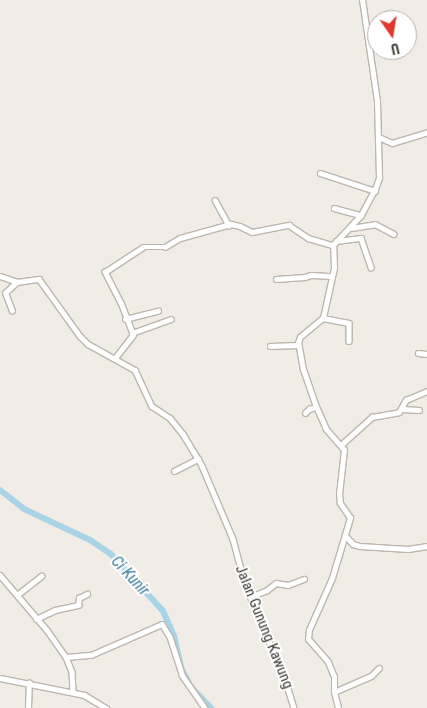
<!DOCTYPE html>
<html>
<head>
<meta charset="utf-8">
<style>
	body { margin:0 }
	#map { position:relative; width:427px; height:708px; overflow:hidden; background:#f1ede6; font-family:"Roboto Condensed",sans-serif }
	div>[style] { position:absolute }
	.river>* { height:6px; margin:-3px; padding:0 3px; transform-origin:3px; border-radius:3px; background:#a9d3e7 }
	.roads { filter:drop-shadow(1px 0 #beb6ad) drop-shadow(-1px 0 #beb6ad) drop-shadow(0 1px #beb6ad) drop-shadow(0 -1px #beb6ad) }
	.minor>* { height:4.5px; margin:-2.25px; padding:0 2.25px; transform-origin:2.25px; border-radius:2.25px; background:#fff }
	.tertiary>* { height:5px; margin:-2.5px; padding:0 2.5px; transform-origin:2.5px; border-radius:2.5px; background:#fff }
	span { translate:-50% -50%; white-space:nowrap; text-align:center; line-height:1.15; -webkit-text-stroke:4px #fff; paint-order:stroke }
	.street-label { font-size:15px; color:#433d36 }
	.water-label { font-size:16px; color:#3a7a9b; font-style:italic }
	.north { position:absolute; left:367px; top:10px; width:50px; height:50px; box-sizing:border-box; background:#fff; border:1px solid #b4b1af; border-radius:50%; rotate:167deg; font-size:14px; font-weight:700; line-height:20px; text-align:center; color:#433d36 }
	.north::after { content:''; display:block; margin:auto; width:18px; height:22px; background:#e1392d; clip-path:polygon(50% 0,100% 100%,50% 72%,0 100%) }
</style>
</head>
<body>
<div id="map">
	<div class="river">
		<i style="left:0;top:490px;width:31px;rotate:38deg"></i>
		<i style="left:24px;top:509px;width:73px;rotate:25.2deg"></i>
		<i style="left:90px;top:540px;width:25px;rotate:34deg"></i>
		<i style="left:111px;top:554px;width:77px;rotate:47.6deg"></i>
		<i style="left:163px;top:611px;width:27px;rotate:66deg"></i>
		<i style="left:174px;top:636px;width:35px;rotate:77deg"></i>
		<i style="left:182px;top:670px;width:19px;rotate:62deg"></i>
		<i style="left:191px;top:687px;width:29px;rotate:46deg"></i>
	</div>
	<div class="roads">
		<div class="minor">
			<i style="left:379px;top:137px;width:14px;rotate:25deg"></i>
			<i style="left:392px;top:143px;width:37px;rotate:-17deg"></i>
			<i style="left:320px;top:173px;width:58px;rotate:18.1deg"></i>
			<i style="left:215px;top:200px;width:29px;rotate:61deg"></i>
			<i style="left:334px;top:208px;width:28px;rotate:15deg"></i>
			<i style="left:351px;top:228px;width:24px;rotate:-9deg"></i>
			<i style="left:375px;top:224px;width:21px;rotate:28deg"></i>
			<i style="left:336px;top:241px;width:25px;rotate:-7deg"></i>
			<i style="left:361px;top:238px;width:31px;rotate:71deg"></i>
			<i style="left:0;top:276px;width:18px;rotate:19deg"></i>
			<i style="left:17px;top:282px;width:22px;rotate:-8deg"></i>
			<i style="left:39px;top:279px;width:70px;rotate:54.3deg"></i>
			<i style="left:80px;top:336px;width:11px;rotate:45deg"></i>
			<i style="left:88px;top:344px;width:54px;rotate:29deg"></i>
			<i style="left:135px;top:370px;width:40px;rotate:65deg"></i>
			<i style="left:152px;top:406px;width:22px;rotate:34deg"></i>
			<i style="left:170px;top:418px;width:21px;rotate:51deg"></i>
			<i style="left:183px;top:434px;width:37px;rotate:59deg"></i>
			<i style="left:202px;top:466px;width:79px;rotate:67deg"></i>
			<i style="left:233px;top:539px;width:47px;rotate:75.1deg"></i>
			<i style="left:245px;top:584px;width:106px;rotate:67.3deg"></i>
			<i style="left:286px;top:682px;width:27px;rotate:73deg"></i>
			<i style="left:276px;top:279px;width:29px;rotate:-4deg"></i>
			<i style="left:305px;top:277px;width:6px;rotate:-18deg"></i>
			<i style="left:311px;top:275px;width:21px;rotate:3deg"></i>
			<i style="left:12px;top:311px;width:19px;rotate:-111deg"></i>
			<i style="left:5px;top:293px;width:16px;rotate:-43deg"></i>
			<i style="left:323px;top:318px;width:26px;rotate:11deg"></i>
			<i style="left:349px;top:323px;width:18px;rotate:90deg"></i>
			<i style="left:125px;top:319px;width:34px;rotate:-14deg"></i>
			<i style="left:132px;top:333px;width:41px;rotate:-19.7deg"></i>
			<i style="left:270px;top:346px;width:28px;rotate:-2deg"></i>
			<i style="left:418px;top:353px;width:9px;rotate:6deg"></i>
			<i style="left:115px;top:358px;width:29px;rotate:-52deg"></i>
			<i style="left:133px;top:335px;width:33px;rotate:-111deg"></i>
			<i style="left:121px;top:304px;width:36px;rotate:-117deg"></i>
			<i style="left:105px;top:272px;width:45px;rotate:-33.3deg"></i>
			<i style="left:143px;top:247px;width:22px"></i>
			<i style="left:165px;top:247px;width:17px;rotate:-31deg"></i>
			<i style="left:180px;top:238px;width:53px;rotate:-15.4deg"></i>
			<i style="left:231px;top:224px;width:9px;rotate:13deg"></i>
			<i style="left:240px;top:226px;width:13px;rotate:27deg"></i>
			<i style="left:252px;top:232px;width:38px;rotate:-11deg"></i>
			<i style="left:289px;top:225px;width:23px;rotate:34deg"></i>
			<i style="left:308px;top:238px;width:26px;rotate:16deg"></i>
			<i style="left:402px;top:409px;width:17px;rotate:3deg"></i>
			<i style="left:305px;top:413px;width:6px;rotate:-45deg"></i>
			<i style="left:309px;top:409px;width:7px;rotate:-16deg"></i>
			<i style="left:341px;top:445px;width:42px;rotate:-42.1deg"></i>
			<i style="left:372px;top:417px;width:27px;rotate:-10deg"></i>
			<i style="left:399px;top:412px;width:14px;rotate:-60deg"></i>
			<i style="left:406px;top:400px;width:23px;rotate:-23deg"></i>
			<i style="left:174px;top:471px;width:27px;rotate:-27deg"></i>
			<i style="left:345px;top:535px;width:12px;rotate:48deg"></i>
			<i style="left:353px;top:544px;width:7px;rotate:16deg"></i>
			<i style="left:360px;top:546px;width:48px;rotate:3.6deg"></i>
			<i style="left:408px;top:549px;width:19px;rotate:-9deg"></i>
			<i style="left:0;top:575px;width:72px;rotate:49.5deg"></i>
			<i style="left:47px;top:630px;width:33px;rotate:55deg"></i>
			<i style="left:66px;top:657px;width:16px;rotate:68deg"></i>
			<i style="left:72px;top:672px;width:20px;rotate:87deg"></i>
			<i style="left:17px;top:595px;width:31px;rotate:-38deg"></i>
			<i style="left:250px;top:597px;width:18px;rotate:-22deg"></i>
			<i style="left:267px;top:590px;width:11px;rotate:-38deg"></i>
			<i style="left:276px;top:583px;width:12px;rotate:9deg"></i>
			<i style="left:288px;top:585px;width:17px;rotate:-21deg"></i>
			<i style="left:36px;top:619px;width:21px;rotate:-25deg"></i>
			<i style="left:55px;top:610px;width:24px;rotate:-12deg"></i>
			<i style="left:78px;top:605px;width:7px;rotate:-82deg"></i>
			<i style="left:79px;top:598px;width:9px;rotate:-27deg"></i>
			<i style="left:66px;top:657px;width:25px;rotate:-5deg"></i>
			<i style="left:91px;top:655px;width:77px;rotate:-23.6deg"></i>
			<i style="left:162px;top:624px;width:15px;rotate:58deg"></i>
			<i style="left:170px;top:637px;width:40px;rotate:72deg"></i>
			<i style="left:182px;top:675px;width:40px;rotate:55.1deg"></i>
			<i style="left:334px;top:692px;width:40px;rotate:-23.4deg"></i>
			<i style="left:371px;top:676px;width:11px;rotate:-45deg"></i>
			<i style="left:28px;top:708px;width:25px;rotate:-88deg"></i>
			<i style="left:338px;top:708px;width:16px;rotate:-104deg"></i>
			<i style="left:334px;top:692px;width:15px;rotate:-90deg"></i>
			<i style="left:334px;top:677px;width:16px;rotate:-112deg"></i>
			<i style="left:328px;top:662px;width:30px;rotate:-131deg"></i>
			<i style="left:308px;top:639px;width:9px;rotate:-84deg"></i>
			<i style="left:309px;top:630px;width:57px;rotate:-66.1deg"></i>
			<i style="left:332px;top:578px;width:63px;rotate:-73.3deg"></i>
			<i style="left:350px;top:518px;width:18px;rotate:-124deg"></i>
			<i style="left:340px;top:503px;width:9px;rotate:-96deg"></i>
			<i style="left:339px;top:494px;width:44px;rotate:-83.5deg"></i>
			<i style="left:344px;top:450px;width:28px;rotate:-131deg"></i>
			<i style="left:326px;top:429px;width:24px;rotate:-114deg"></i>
			<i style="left:316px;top:407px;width:39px;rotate:-109deg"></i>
			<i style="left:303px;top:370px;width:27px;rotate:-100deg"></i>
			<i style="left:298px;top:343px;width:6px;rotate:-72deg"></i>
			<i style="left:300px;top:337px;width:30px;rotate:-40deg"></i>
			<i style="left:323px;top:318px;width:51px;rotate:-77.6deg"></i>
			<i style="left:334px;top:268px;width:23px;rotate:-92deg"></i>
			<i style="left:333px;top:245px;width:41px;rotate:-47deg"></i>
			<i style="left:361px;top:215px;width:30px;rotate:-62deg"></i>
			<i style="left:375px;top:189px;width:12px;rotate:-70deg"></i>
			<i style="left:379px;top:178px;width:77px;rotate:-91.5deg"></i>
			<i style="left:377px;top:101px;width:102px;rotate:-98.4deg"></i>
		</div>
		<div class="tertiary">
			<i style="left:0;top:678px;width:86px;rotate:11.4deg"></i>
			<i style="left:84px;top:695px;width:26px;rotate:31deg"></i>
		</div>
	</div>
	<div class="street-label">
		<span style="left:264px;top:627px;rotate:68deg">Jalan Gunung Kawung</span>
	</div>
	<div class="water-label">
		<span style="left:130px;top:576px;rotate:47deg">Ci Kunir</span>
	</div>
	<div class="north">U</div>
</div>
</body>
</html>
